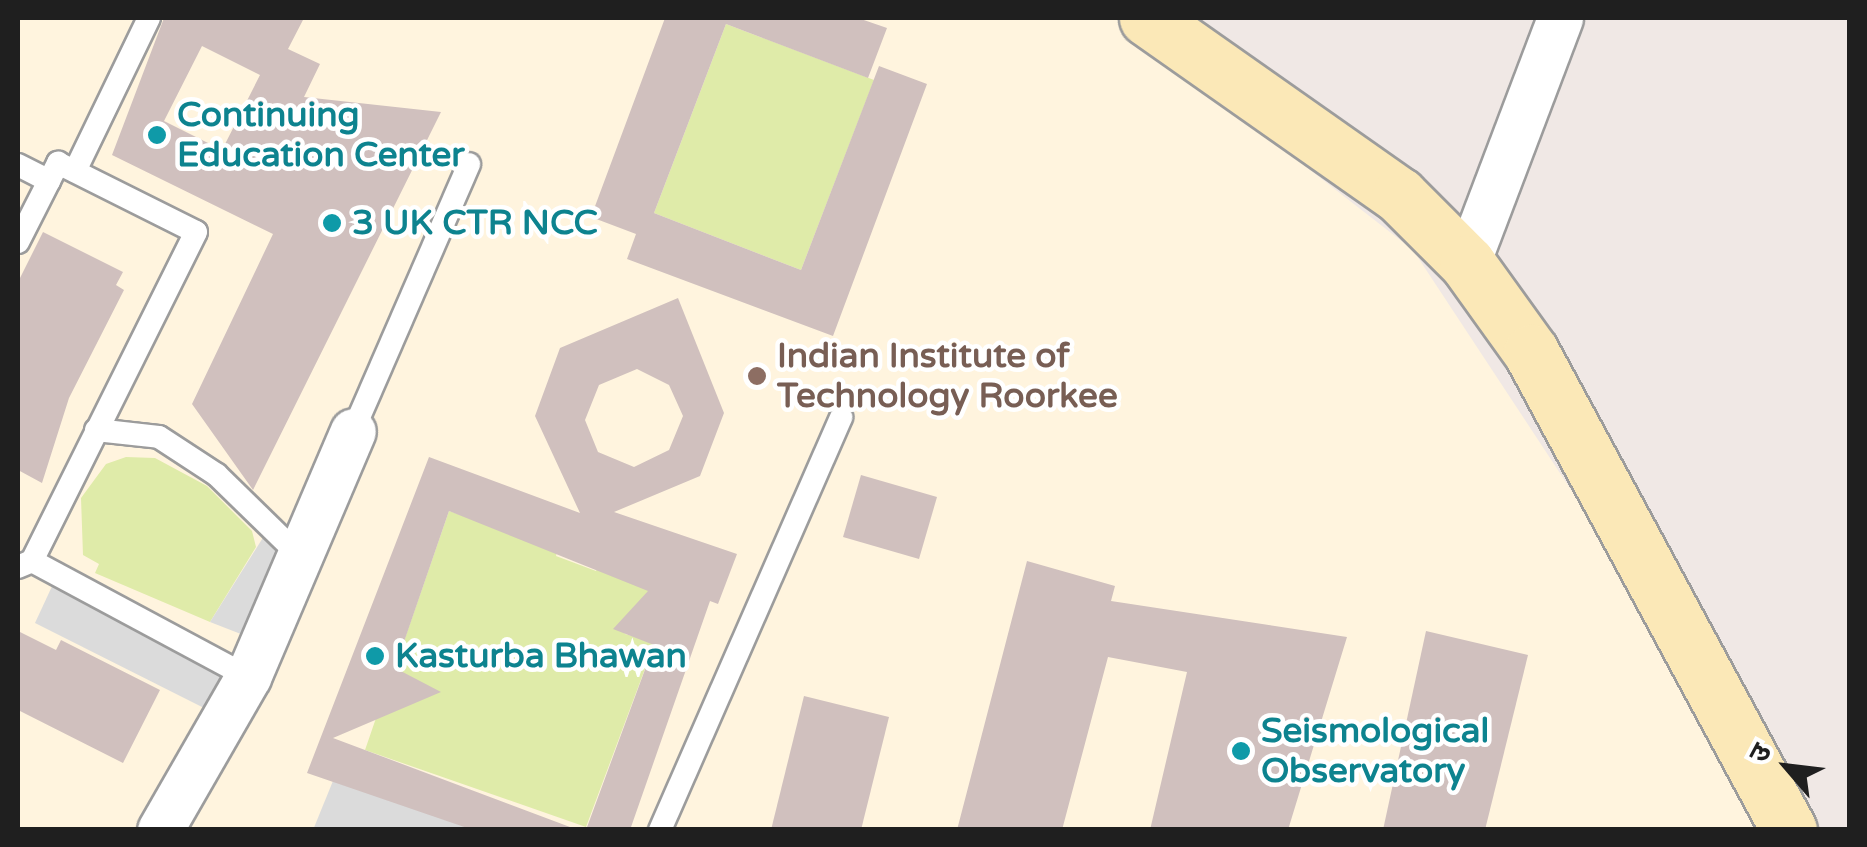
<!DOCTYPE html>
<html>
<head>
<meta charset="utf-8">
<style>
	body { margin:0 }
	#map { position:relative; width:1867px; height:847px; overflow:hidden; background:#f0e8e5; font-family:"Varela Round","Noto Sans Devanagari",sans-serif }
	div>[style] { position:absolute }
	.education>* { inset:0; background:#fff4de }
	.grass>* { inset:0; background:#dfeba9 }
	.parking>* { inset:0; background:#dbdbdb }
	.building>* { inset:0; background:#d0c0be }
	.roads { filter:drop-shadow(2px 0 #9c9c9c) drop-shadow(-2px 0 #9c9c9c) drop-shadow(0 2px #9c9c9c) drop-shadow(0 -2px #9c9c9c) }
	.lane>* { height:22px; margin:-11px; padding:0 11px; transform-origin:11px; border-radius:11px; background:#fff }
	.street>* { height:45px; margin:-22.5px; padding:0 22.5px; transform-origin:22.5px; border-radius:22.5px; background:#fff }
	.secondary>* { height:55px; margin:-27.5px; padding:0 27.5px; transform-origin:27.5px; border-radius:27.5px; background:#fbe8b7 }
	.dots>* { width:28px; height:28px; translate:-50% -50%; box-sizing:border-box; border:5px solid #fff; border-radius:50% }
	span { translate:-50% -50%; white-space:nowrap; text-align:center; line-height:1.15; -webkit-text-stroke:9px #fff; paint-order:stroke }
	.culture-label { font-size:35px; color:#0d838f; font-weight:700 }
	.left { translate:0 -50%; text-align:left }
	.education-label { font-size:35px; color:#785e54; font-weight:700 }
	.frame { position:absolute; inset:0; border:20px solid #1f1f1f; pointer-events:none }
	.north { position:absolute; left:1737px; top:717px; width:100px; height:100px; -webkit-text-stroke:8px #fff; paint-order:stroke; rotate:298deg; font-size:28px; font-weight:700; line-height:40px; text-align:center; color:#1f1f1f }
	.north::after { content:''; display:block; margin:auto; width:35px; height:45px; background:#1f1f1f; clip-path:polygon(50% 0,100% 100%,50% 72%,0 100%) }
</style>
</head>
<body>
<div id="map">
	<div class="education">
		<i style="clip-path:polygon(18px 18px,1115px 18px,1413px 250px,1579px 502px,1758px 829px,18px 829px)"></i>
	</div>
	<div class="grass">
		<i style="clip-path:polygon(726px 24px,874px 80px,801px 270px,654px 213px)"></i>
		<i style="clip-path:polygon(126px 457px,155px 458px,207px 486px,252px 531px,256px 547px,210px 622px,95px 573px,99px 564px,83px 555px,81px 498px,106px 464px)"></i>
		<i style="clip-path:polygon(449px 511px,558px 547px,556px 556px,596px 571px,601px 561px,671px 588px,620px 622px,625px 634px,655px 642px,586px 827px,365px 750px,385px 692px,414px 703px,425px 695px,394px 670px)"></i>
	</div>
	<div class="parking">
		<i style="clip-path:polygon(269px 528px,291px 548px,246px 636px,210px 622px)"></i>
		<i style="clip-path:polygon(54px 582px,226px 674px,206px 709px,35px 623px)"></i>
		<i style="clip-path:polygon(335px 776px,484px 830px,313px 830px)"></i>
	</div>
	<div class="building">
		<i style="clip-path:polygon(evenodd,164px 18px,304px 18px,288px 49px,320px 64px,304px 97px,441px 112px,253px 490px,192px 404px,273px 234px,112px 155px,164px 18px,202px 46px,260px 75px,222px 150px,164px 121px,202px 46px)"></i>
		<i style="clip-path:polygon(665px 18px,858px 18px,887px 28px,868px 78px,726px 24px,654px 213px,801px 270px,879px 66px,927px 84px,833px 336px,627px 259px,636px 234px,591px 217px)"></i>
		<i style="clip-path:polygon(43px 232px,123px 272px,116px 285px,124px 290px,69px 398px,42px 483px,18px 470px,18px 282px)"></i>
		<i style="clip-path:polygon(evenodd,678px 298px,724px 413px,700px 476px,614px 512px,737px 554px,718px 604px,710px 601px,630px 830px,586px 830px,654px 645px,613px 629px,648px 591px,449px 511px,395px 668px,441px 692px,333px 738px,578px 830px,473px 830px,307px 773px,429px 457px,580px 513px,535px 416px,560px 348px,678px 298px,637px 369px,669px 385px,683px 416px,669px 450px,634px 467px,598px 452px,585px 420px,599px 385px,637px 369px)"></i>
		<i style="clip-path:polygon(861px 475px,937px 497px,919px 559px,843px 537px)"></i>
		<i style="clip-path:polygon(1027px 561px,1115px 586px,1111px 601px,1347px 637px,1288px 830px,1150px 830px,1187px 672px,1108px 657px,1062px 830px,957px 830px)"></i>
		<i style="clip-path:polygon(18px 631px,56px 650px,61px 640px,160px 690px,123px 763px,18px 710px)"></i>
		<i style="clip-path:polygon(1426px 631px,1528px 655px,1485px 830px,1383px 830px)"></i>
		<i style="clip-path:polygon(804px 696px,889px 717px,861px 830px,771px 830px)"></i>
	</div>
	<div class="roads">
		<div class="lane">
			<i style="left:18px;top:165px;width:35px;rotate:27deg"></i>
			<i style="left:75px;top:171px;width:170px;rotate:-64.2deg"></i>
			<i style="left:18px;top:242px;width:89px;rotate:-63.1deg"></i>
			<i style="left:58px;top:163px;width:154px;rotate:26.6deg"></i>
			<i style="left:196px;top:232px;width:368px;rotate:116.5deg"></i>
			<i style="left:32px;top:561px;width:15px;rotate:157deg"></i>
			<i style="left:96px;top:430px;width:63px;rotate:6.3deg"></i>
			<i style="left:159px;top:437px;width:69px;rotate:33.2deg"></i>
			<i style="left:217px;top:475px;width:115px;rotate:44.3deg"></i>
			<i style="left:353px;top:431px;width:291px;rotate:-66.5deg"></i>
			<i style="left:32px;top:561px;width:245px;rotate:28.2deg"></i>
			<i style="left:660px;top:830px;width:451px;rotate:-66.3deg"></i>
		</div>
		<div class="street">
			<i style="left:1467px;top:263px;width:262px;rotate:-69.2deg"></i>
			<i style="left:160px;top:830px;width:177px;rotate:-60.1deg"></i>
			<i style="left:248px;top:677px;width:267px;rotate:-66.9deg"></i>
		</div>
		<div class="secondary">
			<i style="left:1147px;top:18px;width:308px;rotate:35.1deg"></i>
			<i style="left:1399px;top:195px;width:96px;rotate:45deg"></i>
			<i style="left:1467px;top:263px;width:110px;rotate:54.3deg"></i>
			<i style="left:1531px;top:352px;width:543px;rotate:61.64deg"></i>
		</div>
	</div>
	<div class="dots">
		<i style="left:157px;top:135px;background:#0f9aa8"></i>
		<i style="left:332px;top:223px;background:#0f9aa8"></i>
		<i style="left:757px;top:376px;background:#8d6e63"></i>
		<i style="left:375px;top:656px;background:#0f9aa8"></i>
		<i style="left:1241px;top:751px;background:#0f9aa8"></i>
	</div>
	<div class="culture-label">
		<span class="left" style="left:177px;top:135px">Continuing<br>Education Center</span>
		<span class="left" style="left:352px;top:223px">3 UK CTR NCC</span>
		<span class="left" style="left:395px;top:656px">Kasturba Bhawan</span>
		<span class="left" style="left:1261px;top:751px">Seismological<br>Observatory</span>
	</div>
	<div class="education-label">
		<span class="left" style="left:777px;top:376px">Indian Institute of<br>Technology Roorkee</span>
	</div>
	<div class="frame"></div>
	<div class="north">उ</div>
</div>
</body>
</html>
